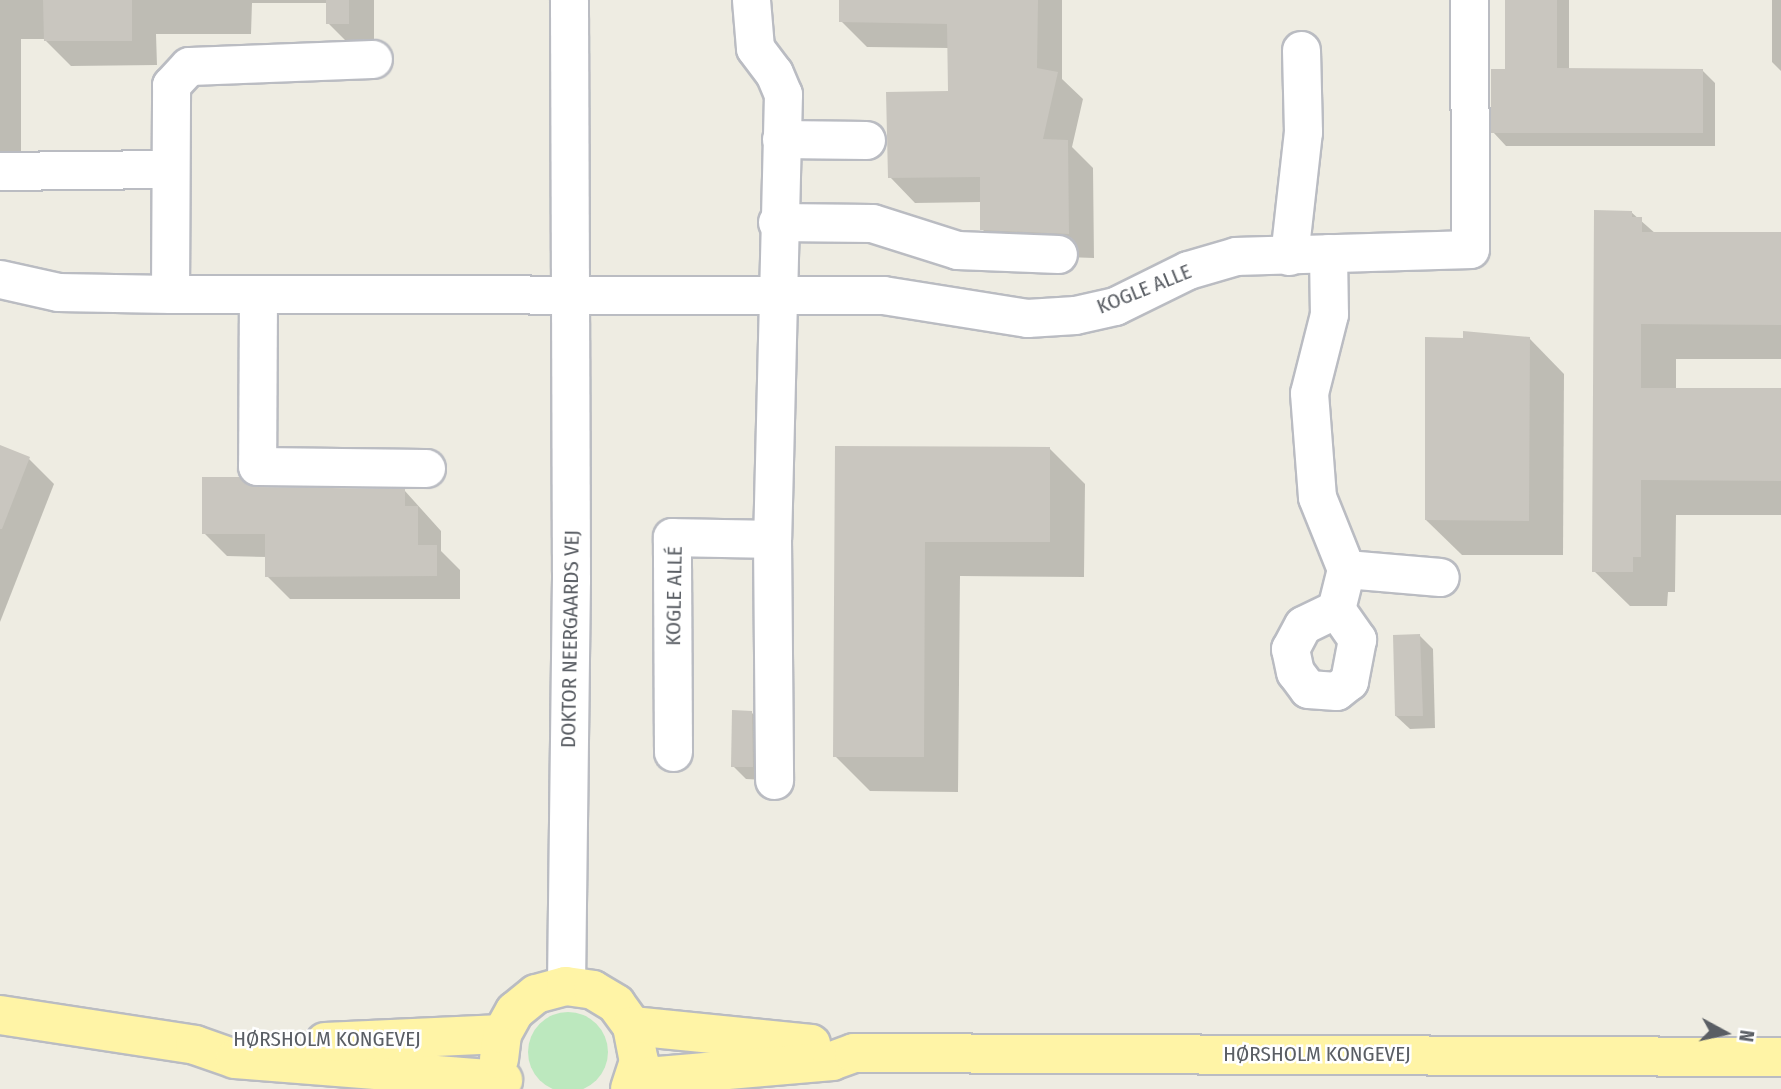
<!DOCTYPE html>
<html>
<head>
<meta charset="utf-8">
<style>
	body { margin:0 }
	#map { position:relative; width:1781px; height:1089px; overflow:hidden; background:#eeece2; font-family:"Fira Sans Condensed",sans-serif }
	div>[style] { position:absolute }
	.green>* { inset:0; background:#bce8be }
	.round { border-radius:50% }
	.shadow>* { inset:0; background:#0003 }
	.building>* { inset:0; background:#c9c6bf }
	.roads { filter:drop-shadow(2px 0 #babcc2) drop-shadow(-2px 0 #babcc2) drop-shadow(0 2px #babcc2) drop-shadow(0 -2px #babcc2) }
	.minor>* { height:37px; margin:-18.5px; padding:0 18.5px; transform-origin:18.5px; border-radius:18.5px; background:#fff }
	.major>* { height:38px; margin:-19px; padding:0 19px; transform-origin:19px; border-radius:19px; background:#fff4a6 }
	span { translate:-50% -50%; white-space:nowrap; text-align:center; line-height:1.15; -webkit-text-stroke:5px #fff; paint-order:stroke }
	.street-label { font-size:21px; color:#5a5e64 }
	.north { position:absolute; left:1690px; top:998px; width:70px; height:70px; -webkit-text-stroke:5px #fff; paint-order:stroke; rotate:98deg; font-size:19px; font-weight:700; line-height:28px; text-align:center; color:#5a5e64 }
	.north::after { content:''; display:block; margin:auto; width:24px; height:32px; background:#5a5e64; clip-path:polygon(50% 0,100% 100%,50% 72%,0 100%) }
</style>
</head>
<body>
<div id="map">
	<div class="green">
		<i class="round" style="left:528px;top:1012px;width:80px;height:80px"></i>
	</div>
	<div class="shadow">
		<i style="clip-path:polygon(0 0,374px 0,374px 49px,353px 48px,328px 23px,328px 3px,252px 3px,251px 34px,156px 34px,157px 65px,71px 66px,44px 39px,21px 39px,21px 164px,0 164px)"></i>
		<i style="clip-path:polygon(841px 0,1062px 0,1062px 79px,1083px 99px,1072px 147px,1093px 168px,1094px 258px,1008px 255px,982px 229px,982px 202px,915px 203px,890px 177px,949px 93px,949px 48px,867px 47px,841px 21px)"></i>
		<i style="clip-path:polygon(1507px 0,1569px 0,1569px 70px,1702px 70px,1715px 83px,1715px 146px,1506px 146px,1493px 132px,1507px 71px)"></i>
		<i style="clip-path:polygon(1772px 0,1781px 0,1781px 71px,1772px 62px)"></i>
		<i style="clip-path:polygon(1631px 212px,1656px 234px,1781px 234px,1781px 359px,1676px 359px,1676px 390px,1781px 390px,1781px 515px,1676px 515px,1675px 592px,1668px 592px,1667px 606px,1630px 606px,1594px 571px)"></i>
		<i style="clip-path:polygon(1529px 338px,1564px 374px,1563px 555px,1462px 555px,1426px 520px)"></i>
		<i style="clip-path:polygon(0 447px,29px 459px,54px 484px,0 622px)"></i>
		<i style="clip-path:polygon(837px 448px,1050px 449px,1085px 484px,1084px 577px,960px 576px,958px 792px,870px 791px,835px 756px)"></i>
		<i style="clip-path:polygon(256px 489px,405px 491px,441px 531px,441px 551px,460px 570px,460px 599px,290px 599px,267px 576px,267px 557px,227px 556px,204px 533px)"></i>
		<i style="clip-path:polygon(1420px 636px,1433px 649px,1435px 728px,1410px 729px,1396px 716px)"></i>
		<i style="clip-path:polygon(752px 713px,765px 726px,765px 780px,746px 779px,733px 766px)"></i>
	</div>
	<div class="building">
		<i style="clip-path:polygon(43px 0,132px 0,132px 41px,44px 41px)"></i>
		<i style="clip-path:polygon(326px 0,349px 0,349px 24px,326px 24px)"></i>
		<i style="clip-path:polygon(839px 0,1038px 0,1037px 68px,1058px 72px,1043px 139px,1068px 140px,1069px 234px,980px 230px,980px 177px,888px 178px,886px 92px,948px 91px,947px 24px,839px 22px)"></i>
		<i style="clip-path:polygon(1505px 0,1557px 0,1557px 68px,1703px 69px,1703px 133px,1491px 133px,1491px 69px,1505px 69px)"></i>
		<i style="clip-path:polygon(1594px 210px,1632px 211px,1632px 217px,1642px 217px,1642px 232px,1781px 232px,1781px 325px,1641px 324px,1641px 388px,1781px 388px,1781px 481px,1641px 480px,1641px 557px,1633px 557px,1633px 572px,1592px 572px)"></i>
		<i style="clip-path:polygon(1463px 331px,1530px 337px,1529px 521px,1425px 520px,1425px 337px,1463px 338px)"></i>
		<i style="clip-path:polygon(0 445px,30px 457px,2px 529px,0 529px)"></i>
		<i style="clip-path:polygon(835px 446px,1050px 447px,1050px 542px,925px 542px,924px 757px,833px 757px)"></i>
		<i style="clip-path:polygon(202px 477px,239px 477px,257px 487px,405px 489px,405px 506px,418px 506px,418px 545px,437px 545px,437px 576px,265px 577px,265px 534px,202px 534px)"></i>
		<i style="clip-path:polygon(1420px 634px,1423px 716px,1395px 716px,1393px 635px)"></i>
		<i style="clip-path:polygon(732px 710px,752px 711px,753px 767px,731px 767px)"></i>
	</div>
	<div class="roads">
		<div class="minor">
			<i style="left:751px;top:0;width:48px;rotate:85.2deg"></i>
			<i style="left:755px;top:48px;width:31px;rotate:53deg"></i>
			<i style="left:774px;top:73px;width:23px;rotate:67deg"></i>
			<i style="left:783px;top:94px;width:445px;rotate:91.4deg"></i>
			<i style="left:772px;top:539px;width:241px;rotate:89.5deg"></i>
			<i style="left:781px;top:139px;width:85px;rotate:0.7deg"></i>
			<i style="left:0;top:171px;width:168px;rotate:-0.7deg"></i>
			<i style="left:777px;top:222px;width:95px;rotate:0.6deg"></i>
			<i style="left:872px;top:223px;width:89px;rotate:17.6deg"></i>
			<i style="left:957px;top:250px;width:101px;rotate:2.3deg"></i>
			<i style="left:1328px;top:253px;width:61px;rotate:89.1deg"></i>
			<i style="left:1329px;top:314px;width:81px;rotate:104.2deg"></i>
			<i style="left:1309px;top:393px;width:104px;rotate:85.6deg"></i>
			<i style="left:1317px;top:497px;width:78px;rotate:68.1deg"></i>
			<i style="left:1346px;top:569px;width:94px;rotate:4.9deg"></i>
			<i style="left:1289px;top:256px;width:125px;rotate:-83.6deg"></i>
			<i style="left:1303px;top:132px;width:82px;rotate:-91.4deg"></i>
			<i style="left:0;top:279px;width:59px;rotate:12.6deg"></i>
			<i style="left:58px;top:292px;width:112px;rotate:1deg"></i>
			<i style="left:170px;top:294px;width:713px;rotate:0.08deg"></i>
			<i style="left:883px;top:295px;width:146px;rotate:9.1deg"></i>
			<i style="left:1027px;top:318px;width:48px;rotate:-3.6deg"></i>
			<i style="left:1075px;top:315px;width:41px;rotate:-12.7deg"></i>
			<i style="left:1115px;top:306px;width:81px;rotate:-26.3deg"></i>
			<i style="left:1188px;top:270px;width:50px;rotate:-16.3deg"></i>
			<i style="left:1236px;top:256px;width:234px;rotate:-1.7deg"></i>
			<i style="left:1470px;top:249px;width:249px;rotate:-90.2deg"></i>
			<i style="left:170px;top:294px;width:209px;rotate:-89.7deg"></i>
			<i style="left:171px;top:85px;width:26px;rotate:-47deg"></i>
			<i style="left:189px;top:66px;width:184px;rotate:-2.2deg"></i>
			<i style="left:258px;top:294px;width:172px;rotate:90.3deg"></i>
			<i style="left:257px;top:466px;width:169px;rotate:0.7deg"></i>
			<i style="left:1336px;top:609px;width:37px;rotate:55deg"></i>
			<i style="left:1357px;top:639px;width:43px;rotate:100.8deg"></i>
			<i style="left:1349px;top:681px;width:16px;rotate:142deg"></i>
			<i style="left:1336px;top:691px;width:28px;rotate:-176deg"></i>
			<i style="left:1308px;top:689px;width:21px;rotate:-127deg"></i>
			<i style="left:1295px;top:672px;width:24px;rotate:-102deg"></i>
			<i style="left:1290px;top:649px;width:27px;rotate:-62deg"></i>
			<i style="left:1303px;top:625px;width:37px;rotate:-26deg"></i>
			<i style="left:1336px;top:609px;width:41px;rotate:-76deg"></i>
			<i style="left:673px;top:752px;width:215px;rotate:-90.3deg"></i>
			<i style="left:672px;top:537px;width:100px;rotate:1.1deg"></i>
			<i style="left:566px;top:986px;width:406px;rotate:-89.3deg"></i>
			<i style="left:571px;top:580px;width:580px;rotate:-90.2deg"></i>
		</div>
		<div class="major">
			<i style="left:0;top:1015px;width:197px;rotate:8.7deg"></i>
			<i style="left:195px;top:1045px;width:42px;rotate:19.3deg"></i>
			<i style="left:235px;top:1059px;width:269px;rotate:4.5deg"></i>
			<i style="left:632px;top:1026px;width:180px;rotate:5.7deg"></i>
			<i style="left:325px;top:1042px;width:177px;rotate:-2.6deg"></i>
			<i style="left:499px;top:1059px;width:25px;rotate:-83deg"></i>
			<i style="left:502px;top:1034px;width:26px;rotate:-61deg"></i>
			<i style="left:515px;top:1011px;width:27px;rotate:-39deg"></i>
			<i style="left:536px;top:994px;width:31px;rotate:-15deg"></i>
			<i style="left:566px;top:986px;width:27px;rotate:8deg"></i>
			<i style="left:593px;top:990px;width:27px;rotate:31deg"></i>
			<i style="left:616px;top:1004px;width:27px;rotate:54deg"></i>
			<i style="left:632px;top:1026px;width:36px;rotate:79deg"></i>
			<i style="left:639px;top:1061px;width:29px;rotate:108deg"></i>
			<i style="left:635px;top:1078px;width:198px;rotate:-4.9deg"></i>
			<i style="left:832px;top:1061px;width:23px;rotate:-20deg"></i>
			<i style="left:854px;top:1053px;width:927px;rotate:0.25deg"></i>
		</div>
	</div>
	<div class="street-label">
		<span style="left:1144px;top:289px;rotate:-22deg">KOGLE ALLE</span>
		<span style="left:674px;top:596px;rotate:-89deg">KOGLE ALLÉ</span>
		<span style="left:570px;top:639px;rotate:-89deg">DOKTOR NEERGAARDS VEJ</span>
		<span style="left:327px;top:1039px">HØRSHOLM KONGEVEJ</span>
		<span style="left:1317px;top:1054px">HØRSHOLM KONGEVEJ</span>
	</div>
	<div class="north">N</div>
</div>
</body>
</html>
